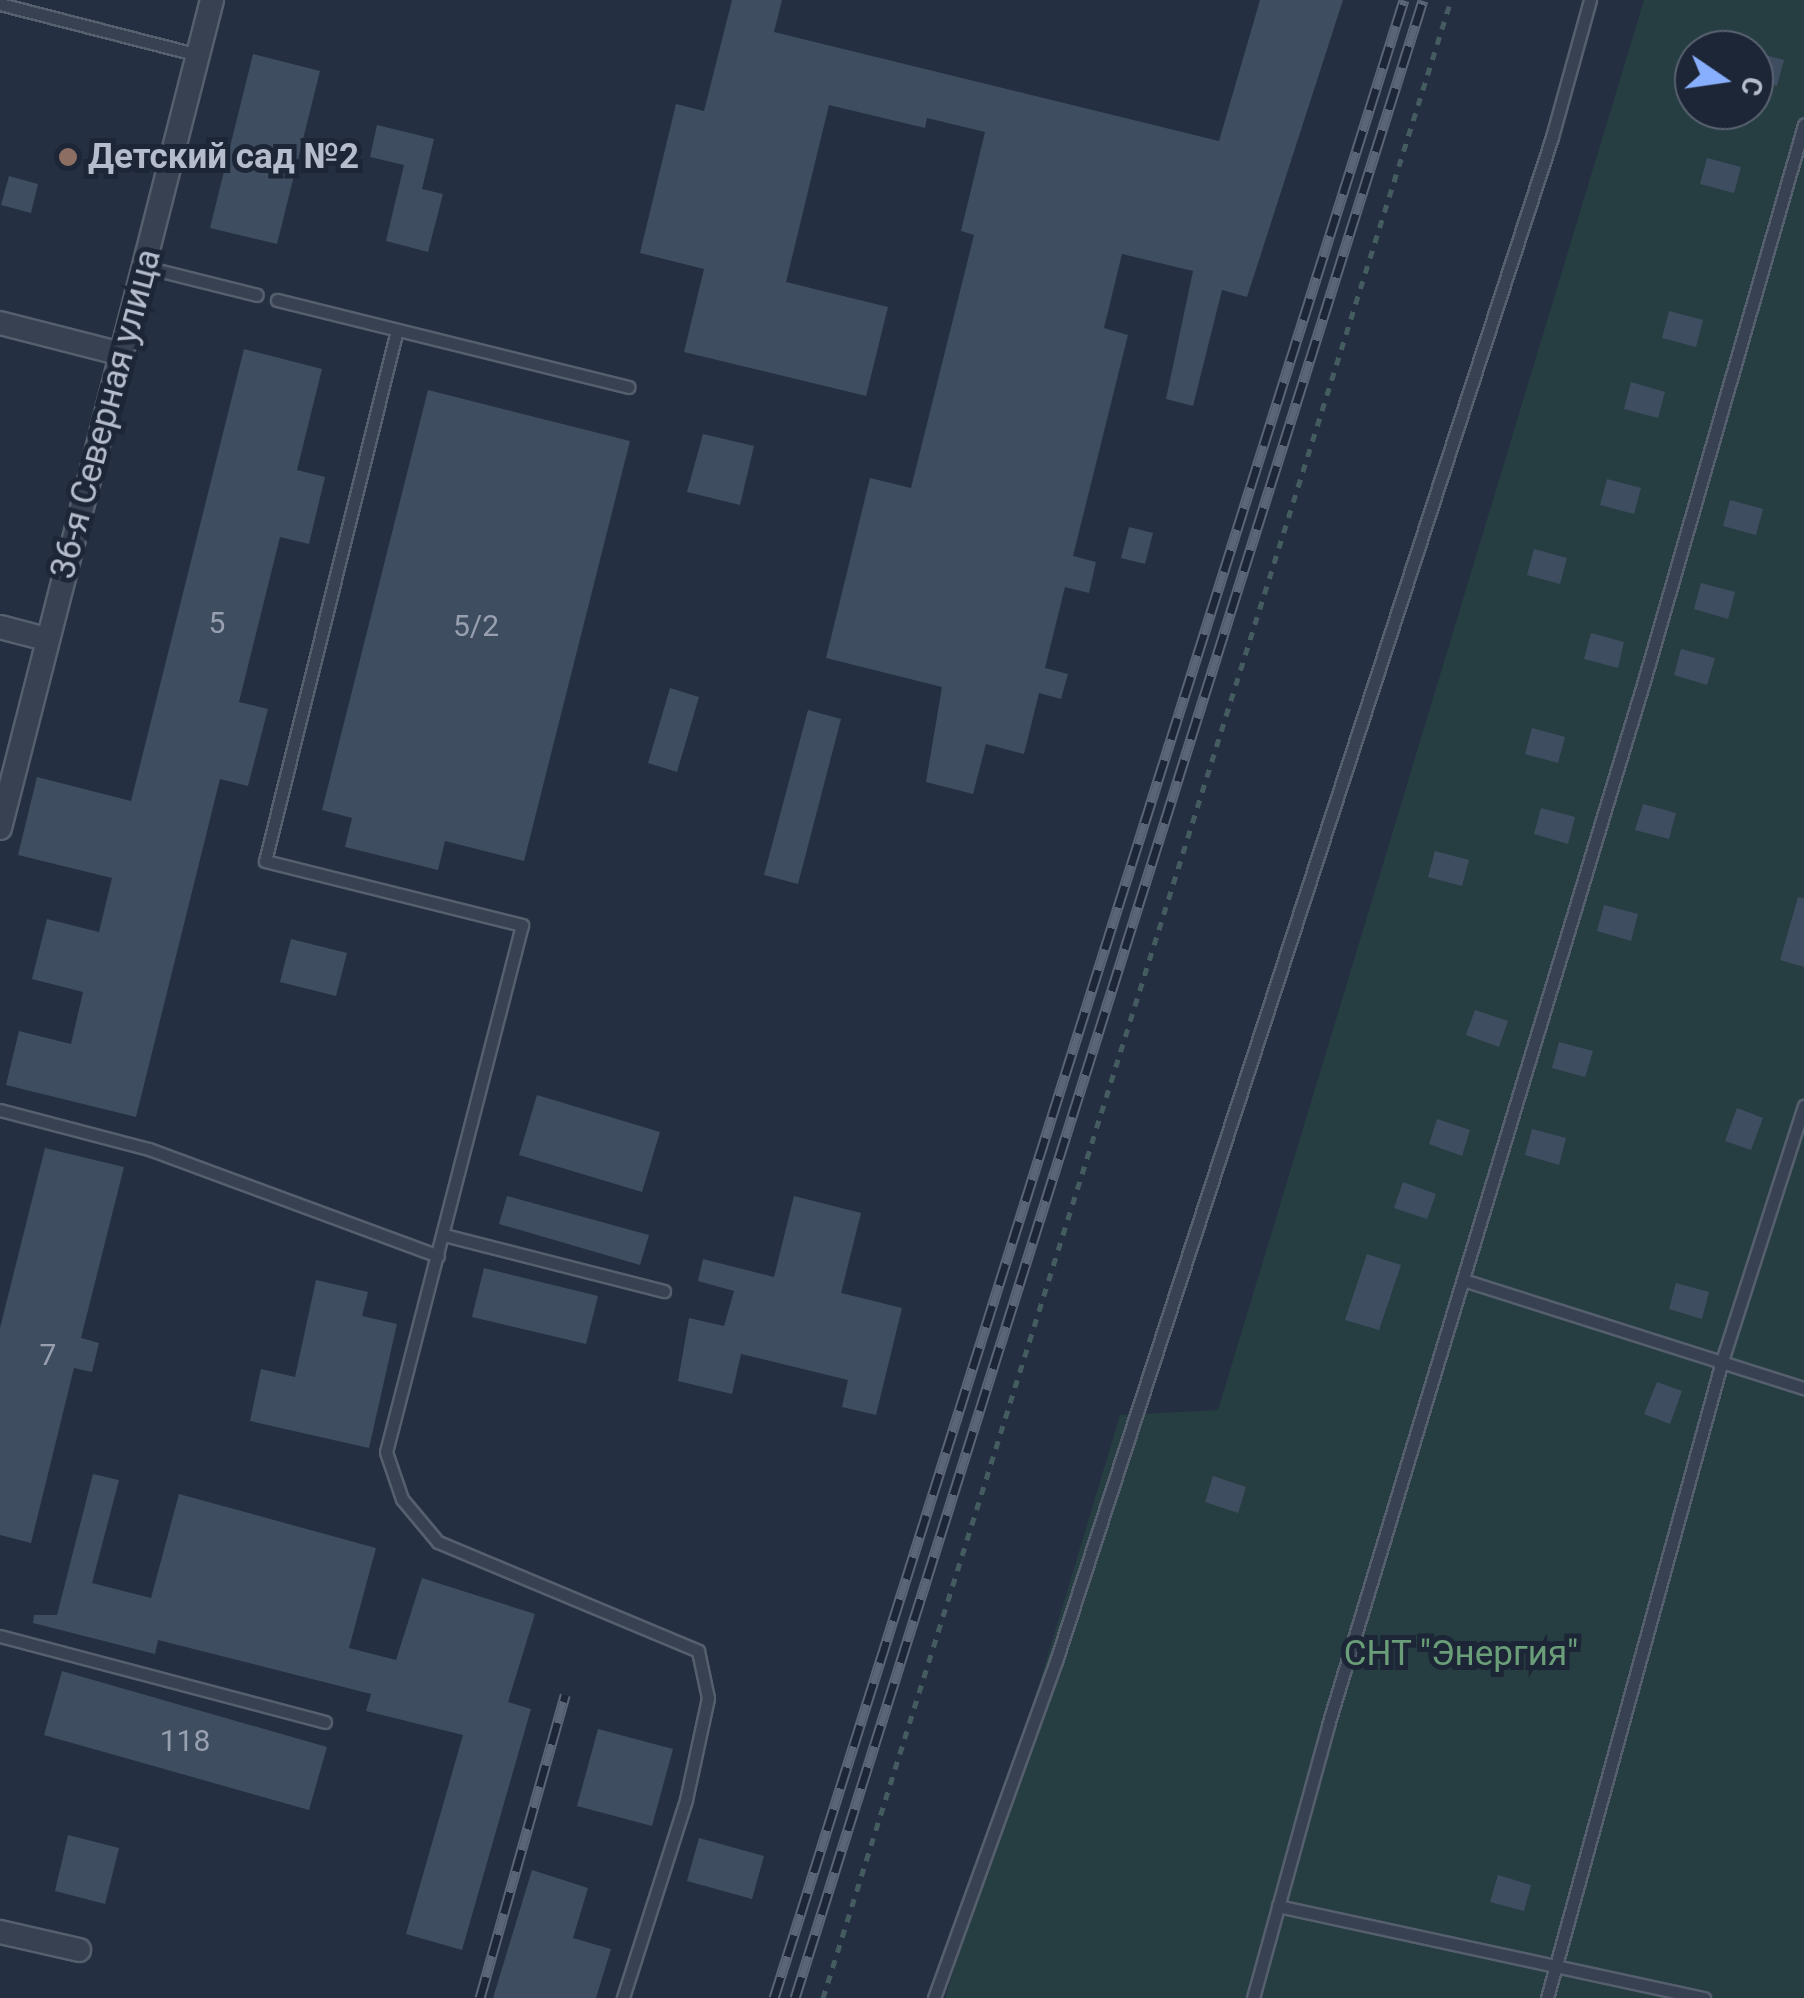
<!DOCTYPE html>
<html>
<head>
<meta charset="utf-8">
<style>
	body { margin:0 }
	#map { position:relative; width:1804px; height:1998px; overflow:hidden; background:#242f41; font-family:Roboto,sans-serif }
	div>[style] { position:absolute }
	.green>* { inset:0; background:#263e42 }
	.building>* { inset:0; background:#3f4d61 }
	.path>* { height:5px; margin-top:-2.5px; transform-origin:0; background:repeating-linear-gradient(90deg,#445b5f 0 8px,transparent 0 16px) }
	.roads { filter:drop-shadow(2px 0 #565f6e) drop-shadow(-2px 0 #565f6e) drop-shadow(0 2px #565f6e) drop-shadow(0 -2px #565f6e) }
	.lane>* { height:11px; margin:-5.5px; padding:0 5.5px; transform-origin:5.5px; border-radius:5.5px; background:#384151 }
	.street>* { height:22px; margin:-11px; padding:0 11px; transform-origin:11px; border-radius:11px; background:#384151 }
	.rail>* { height:11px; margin-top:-5.5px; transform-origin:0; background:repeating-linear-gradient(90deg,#1d2636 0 22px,#5a6578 0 44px); box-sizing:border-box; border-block:2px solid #5a6578 }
	.dots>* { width:28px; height:28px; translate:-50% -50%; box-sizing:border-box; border:5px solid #1d2636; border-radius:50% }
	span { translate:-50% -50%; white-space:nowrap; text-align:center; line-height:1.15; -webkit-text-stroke:10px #1d2636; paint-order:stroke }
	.number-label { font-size:30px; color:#98a0b0 }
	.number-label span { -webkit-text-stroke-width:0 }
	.poi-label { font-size:35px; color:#b5bccb; font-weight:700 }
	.left { translate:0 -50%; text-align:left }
	.street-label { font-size:35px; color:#b5bccb }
	.park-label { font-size:35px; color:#6a9e78 }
	.north { position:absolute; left:1674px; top:30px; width:100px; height:100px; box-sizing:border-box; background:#1d2636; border:2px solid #5a6272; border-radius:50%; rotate:103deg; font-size:28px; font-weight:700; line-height:40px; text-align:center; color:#b5bccb }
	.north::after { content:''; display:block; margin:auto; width:35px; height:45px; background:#87affe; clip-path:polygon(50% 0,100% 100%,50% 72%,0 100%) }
</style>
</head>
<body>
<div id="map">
	<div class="green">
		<i style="clip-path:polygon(evenodd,1644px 0,1804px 0,1804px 1998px,945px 1998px,1120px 1415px,1218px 1410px,1644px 0,1694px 50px,1754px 50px,1754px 110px,1694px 110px,1694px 50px)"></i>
	</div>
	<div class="building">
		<i style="clip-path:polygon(732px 0,782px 0,774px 32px,1219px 141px,1260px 0,1343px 0,1247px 297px,1222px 290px,1193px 406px,1166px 399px,1193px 271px,1122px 254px,1104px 328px,1128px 335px,1073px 556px,1096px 562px,1089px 593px,1065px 587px,1045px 668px,1068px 674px,1061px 699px,1039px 693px,1024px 754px,986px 744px,973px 794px,926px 782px,942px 687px,826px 658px,870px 478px,911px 488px,974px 235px,961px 231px,985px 132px,927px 118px,925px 128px,829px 105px,786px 282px,888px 307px,866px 396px,684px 352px,704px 269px,640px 253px,676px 104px,704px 111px)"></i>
		<i style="clip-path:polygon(1754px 52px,1784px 60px,1777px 86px,1754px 80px)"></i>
		<i style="clip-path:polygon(253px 54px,320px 71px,277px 244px,210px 228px)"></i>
		<i style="clip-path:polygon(377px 125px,434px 139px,422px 189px,443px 194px,428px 252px,386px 241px,404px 165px,370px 157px)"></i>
		<i style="clip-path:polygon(1707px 158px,1741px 167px,1734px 193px,1700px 184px)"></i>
		<i style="clip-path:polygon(9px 176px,38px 184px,31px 213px,1px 205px)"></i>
		<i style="clip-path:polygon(1669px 311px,1703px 320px,1696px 347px,1662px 338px)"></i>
		<i style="clip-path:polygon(244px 349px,322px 369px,297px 470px,325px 477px,309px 544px,280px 537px,239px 702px,268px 709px,248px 786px,220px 779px,136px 1117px,6px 1085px,19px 1031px,71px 1044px,83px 992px,32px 979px,47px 919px,99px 932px,112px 878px,18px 855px,37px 777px,131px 801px)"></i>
		<i style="clip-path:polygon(1631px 382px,1665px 392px,1658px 418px,1624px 409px)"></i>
		<i style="clip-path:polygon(428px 390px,630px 441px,524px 861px,445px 841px,438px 870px,345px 847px,352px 818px,322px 810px)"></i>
		<i style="clip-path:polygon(703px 434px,754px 446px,740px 505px,687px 492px)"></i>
		<i style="clip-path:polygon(1607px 479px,1641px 488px,1634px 514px,1600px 505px)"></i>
		<i style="clip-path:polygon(1730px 500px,1763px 509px,1756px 535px,1723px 526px)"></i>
		<i style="clip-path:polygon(1129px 527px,1153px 533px,1145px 564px,1121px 558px)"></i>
		<i style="clip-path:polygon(1534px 549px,1567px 558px,1560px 584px,1527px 575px)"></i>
		<i style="clip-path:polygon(1701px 583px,1735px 592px,1728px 619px,1694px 609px)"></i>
		<i style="clip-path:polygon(1591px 633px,1624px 642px,1618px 668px,1584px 659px)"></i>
		<i style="clip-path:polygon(1681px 649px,1715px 658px,1707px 685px,1674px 675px)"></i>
		<i style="clip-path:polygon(670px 688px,699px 697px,677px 772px,648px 763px)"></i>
		<i style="clip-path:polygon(808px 710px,841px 719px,798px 884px,764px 875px)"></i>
		<i style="clip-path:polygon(1532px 728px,1565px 737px,1558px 763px,1525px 754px)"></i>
		<i style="clip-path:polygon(1643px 804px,1676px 813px,1669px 839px,1635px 830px)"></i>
		<i style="clip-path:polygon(1541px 808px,1575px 817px,1568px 844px,1534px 834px)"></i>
		<i style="clip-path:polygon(1435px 851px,1469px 860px,1462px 886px,1428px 877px)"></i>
		<i style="clip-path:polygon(1798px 897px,1804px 898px,1804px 967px,1780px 960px)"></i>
		<i style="clip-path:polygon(1604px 905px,1638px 914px,1631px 941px,1597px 931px)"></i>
		<i style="clip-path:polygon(291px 939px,347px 953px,336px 996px,280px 982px)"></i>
		<i style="clip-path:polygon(1475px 1010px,1508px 1021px,1499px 1047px,1466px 1035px)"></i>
		<i style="clip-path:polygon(1559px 1042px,1593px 1051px,1585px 1077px,1552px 1068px)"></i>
		<i style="clip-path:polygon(537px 1095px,660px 1132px,642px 1192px,519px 1155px)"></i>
		<i style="clip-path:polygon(1737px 1108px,1763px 1118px,1751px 1150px,1725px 1141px)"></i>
		<i style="clip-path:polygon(1437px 1119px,1470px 1130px,1462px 1156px,1429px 1144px)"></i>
		<i style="clip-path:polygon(1532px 1129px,1566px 1138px,1559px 1165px,1525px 1155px)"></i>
		<i style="clip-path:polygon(45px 1148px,124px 1167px,81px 1338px,99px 1343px,92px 1372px,74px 1368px,31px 1543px,0 1535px,0 1328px)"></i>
		<i style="clip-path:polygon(1403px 1182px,1436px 1194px,1427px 1219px,1394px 1208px)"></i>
		<i style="clip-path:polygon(507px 1196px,649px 1235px,640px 1265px,499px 1224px)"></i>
		<i style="clip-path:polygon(794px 1196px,861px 1213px,841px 1293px,902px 1308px,876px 1415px,842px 1407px,848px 1380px,741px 1354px,732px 1394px,678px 1381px,689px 1318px,724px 1326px,734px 1291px,698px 1281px,703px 1259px,774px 1277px)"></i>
		<i style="clip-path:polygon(1367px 1254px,1401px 1265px,1379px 1330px,1345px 1320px)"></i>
		<i style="clip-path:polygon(484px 1268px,598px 1296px,586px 1344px,472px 1317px)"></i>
		<i style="clip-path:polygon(316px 1280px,368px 1292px,362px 1316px,397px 1324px,369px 1448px,250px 1421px,261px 1369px,295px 1377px)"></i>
		<i style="clip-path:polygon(1676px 1283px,1709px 1292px,1702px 1319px,1669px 1309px)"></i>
		<i style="clip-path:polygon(1657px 1382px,1682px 1391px,1670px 1424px,1644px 1414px)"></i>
		<i style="clip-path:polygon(93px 1474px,119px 1480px,92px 1583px,151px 1598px,179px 1494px,376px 1548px,349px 1648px,396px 1660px,422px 1578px,535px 1614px,508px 1702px,531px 1709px,462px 1950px,406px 1934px,463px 1735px,366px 1711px,371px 1694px,158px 1640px,155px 1654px,33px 1623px,34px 1615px,57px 1615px)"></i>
		<i style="clip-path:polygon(1213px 1476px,1246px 1487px,1238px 1513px,1205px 1502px)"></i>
		<i style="clip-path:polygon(62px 1671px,327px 1747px,309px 1810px,44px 1735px)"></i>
		<i style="clip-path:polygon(598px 1729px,673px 1749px,652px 1826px,577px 1806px)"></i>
		<i style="clip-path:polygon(68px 1835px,119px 1848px,105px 1904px,55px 1891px)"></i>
		<i style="clip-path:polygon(699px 1838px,764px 1856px,752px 1899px,687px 1881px)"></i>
		<i style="clip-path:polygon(532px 1870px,588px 1888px,573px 1938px,611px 1949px,596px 1998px,493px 1998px)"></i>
		<i style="clip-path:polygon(1498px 1875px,1531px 1885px,1524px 1911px,1490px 1902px)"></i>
	</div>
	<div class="path">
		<i style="left:823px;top:1998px;width:2094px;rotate:-72.55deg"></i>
	</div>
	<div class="roads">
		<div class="lane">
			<i style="left:0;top:4px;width:205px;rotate:14.4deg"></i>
			<i style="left:145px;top:267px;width:115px;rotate:14deg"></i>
			<i style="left:277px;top:300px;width:362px;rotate:13.9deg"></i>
			<i style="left:397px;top:330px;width:547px;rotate:103.96deg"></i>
			<i style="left:265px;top:861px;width:265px;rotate:14deg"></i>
			<i style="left:522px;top:925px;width:544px;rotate:104.47deg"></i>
			<i style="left:386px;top:1452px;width:50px;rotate:71.2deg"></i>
			<i style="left:402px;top:1499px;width:56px;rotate:50.1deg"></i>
			<i style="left:438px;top:1542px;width:282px;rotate:22.7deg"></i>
			<i style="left:698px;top:1651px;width:48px;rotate:78deg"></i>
			<i style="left:708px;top:1698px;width:104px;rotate:102.2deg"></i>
			<i style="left:686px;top:1800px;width:208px;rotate:107.7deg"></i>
			<i style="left:0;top:1110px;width:154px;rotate:14.7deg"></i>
			<i style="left:149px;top:1149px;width:308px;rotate:20.3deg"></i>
			<i style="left:444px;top:1235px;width:227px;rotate:14.3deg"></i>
			<i style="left:1463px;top:1280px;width:358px;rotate:17.6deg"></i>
			<i style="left:0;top:1636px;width:336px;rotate:14.8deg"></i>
			<i style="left:1278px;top:1906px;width:436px;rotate:12.2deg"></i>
			<i style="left:934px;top:1998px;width:358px;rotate:-70.1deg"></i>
			<i style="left:1056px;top:1661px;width:1603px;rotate:-71.97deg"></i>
			<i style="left:1552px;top:137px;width:142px;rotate:-74.5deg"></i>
			<i style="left:1253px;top:1998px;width:283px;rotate:-74.6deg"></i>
			<i style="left:1328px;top:1725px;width:1091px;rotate:-73.16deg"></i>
			<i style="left:1644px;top:681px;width:579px;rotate:-73.95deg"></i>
			<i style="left:1547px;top:1998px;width:661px;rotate:-74.64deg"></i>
			<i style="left:1722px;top:1361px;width:268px;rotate:-72.2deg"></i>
		</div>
		<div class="street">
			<i style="left:0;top:323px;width:126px;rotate:14.3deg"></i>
			<i style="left:0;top:627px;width:48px;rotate:14.6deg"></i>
			<i style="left:0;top:828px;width:855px;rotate:-75.64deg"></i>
			<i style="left:0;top:1932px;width:81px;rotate:12.8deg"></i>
		</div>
	</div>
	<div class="rail">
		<i style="left:480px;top:1998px;width:315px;rotate:-74.3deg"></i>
		<i style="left:774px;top:1998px;width:2095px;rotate:-72.5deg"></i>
		<i style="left:795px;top:1998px;width:2094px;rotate:-72.55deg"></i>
	</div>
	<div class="dots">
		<i style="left:68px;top:157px;background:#8d6e63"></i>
	</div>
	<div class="number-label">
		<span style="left:217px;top:623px">5</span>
		<span style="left:476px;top:626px">5/2</span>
		<span style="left:48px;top:1355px">7</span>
		<span style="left:185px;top:1741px">118</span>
	</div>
	<div class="poi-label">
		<span class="left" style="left:88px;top:157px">Детский сад №2</span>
	</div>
	<div class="street-label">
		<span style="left:106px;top:414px;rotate:-75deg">36-я Северная улица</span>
	</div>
	<div class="park-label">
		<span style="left:1461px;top:1654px">СНТ "Энергия"</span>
	</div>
	<div class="north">С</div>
</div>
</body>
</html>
